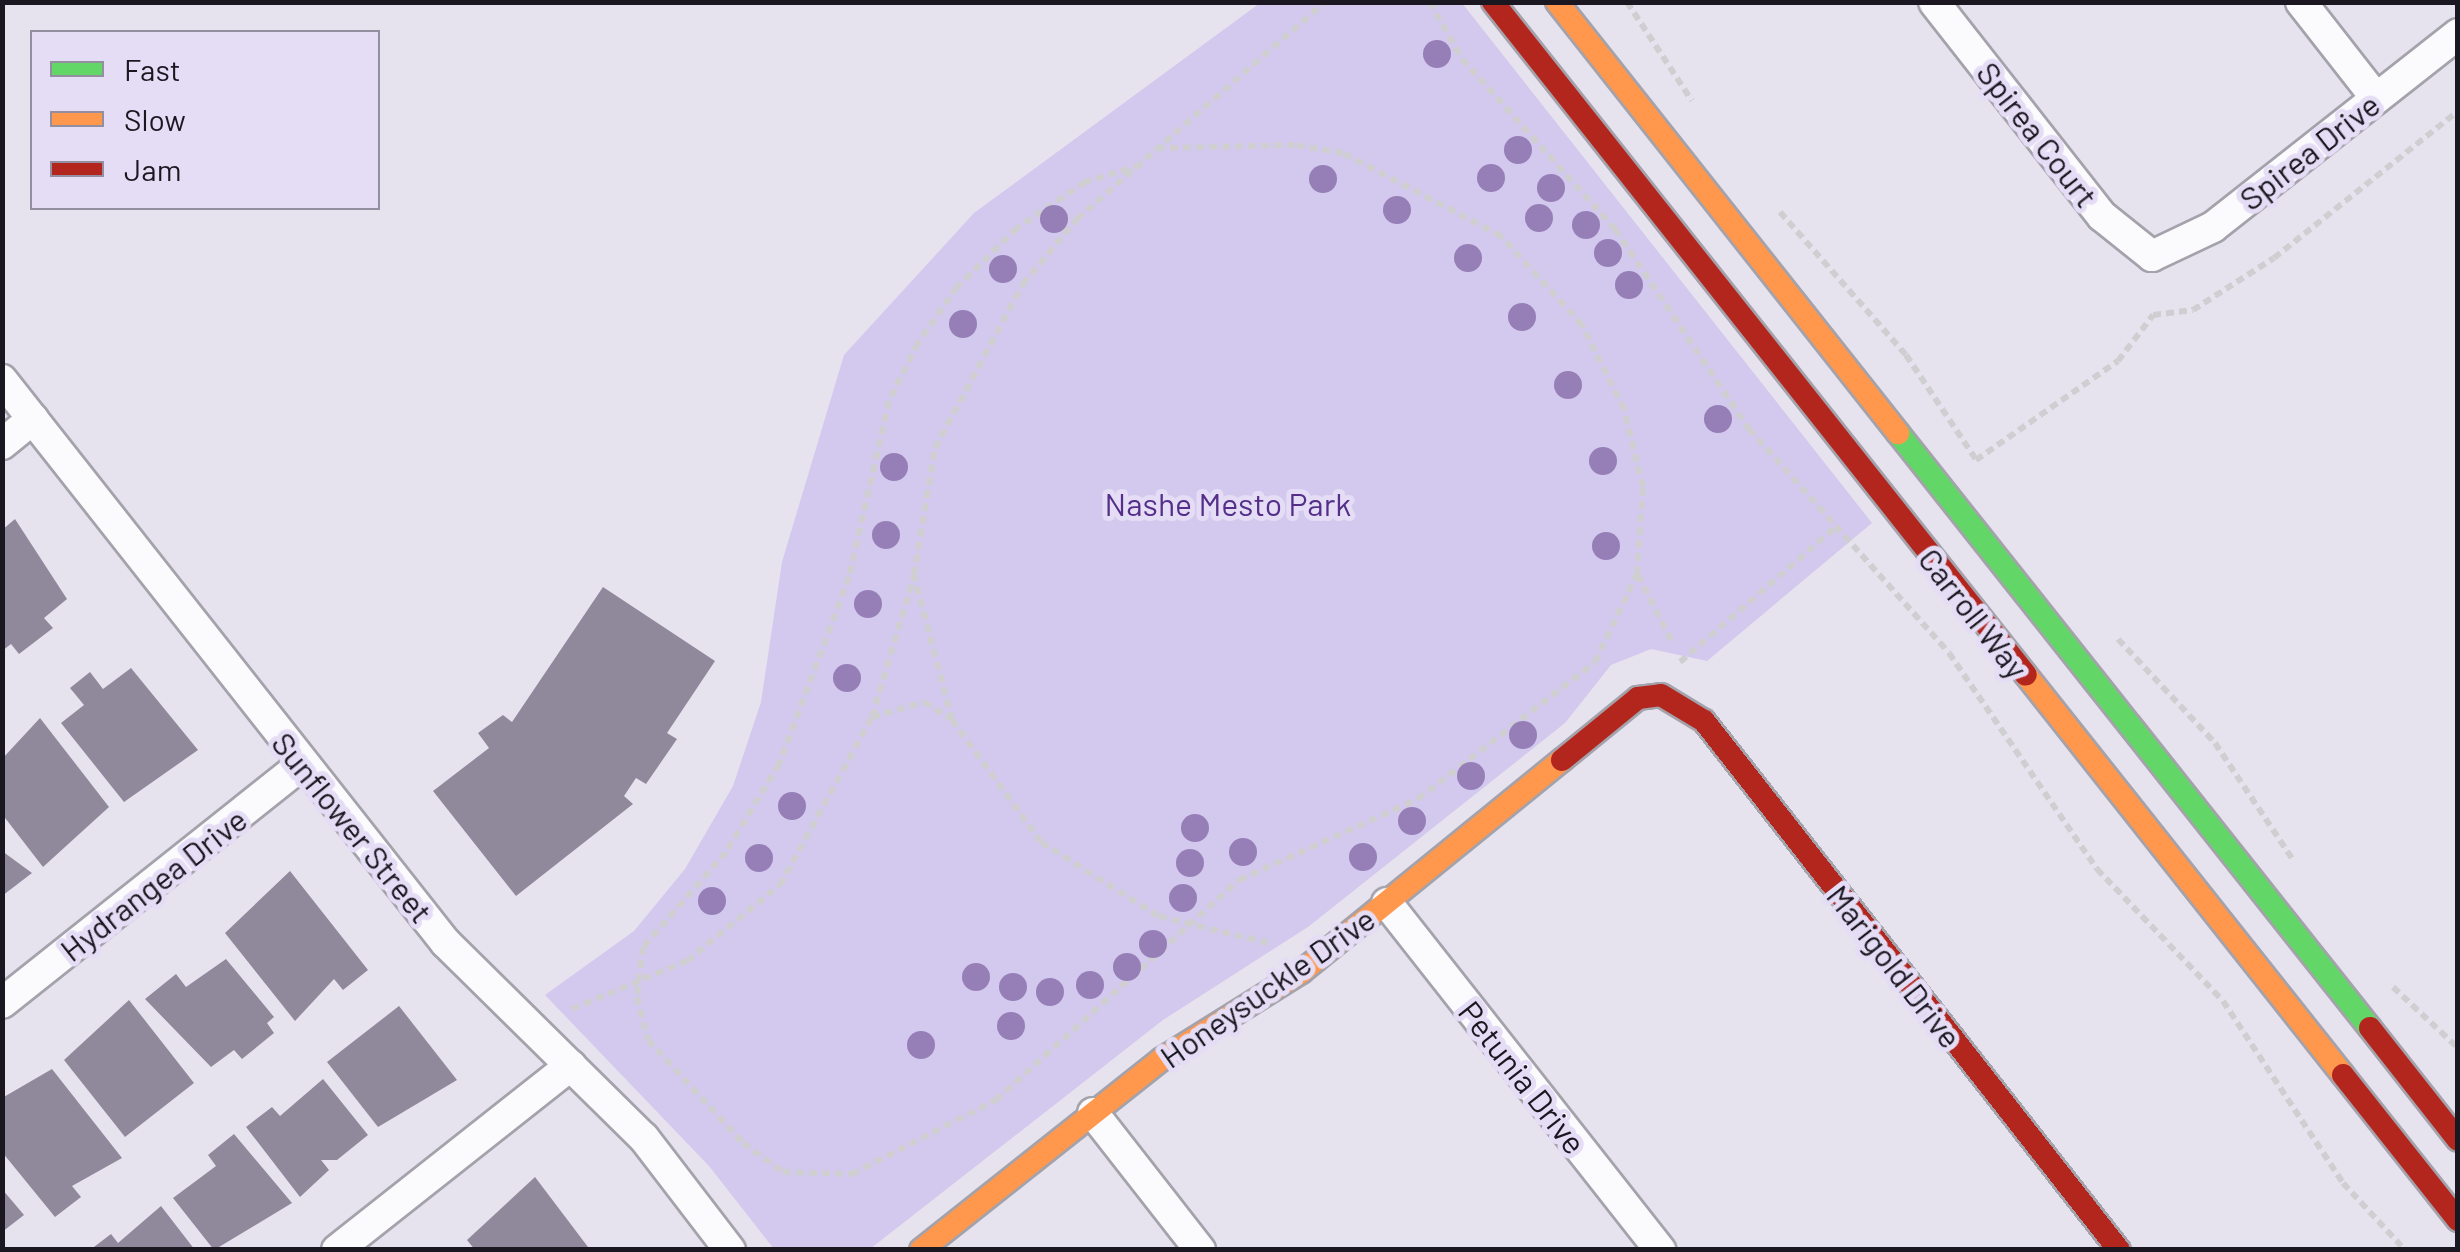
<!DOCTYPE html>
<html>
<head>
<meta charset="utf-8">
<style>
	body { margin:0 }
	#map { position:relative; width:2460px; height:1252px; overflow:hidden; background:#e6e3ef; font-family:Barlow,sans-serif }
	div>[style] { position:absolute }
	.green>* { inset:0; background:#d3c8ee }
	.building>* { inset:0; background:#90899c }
	.path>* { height:6px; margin-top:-3px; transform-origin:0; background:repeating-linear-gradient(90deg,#cfced1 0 8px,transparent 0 13px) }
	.roads { filter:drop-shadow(2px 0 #a4a2ab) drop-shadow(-2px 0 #a4a2ab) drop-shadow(0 2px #a4a2ab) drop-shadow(0 -2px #a4a2ab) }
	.street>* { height:30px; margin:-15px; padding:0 15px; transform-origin:15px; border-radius:15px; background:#fbfbfd }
	.fast>* { height:22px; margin:-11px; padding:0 11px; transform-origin:11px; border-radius:11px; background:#63d668 }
	.slow>* { height:22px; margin:-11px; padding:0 11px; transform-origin:11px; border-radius:11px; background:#ff974d }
	.jam>* { height:22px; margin:-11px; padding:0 11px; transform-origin:11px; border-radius:11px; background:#b3261e }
	.trees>* { width:28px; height:28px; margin:-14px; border-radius:50%; background:#967fb7 }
	span { translate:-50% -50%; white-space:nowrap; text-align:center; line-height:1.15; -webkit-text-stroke:10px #e4ddf5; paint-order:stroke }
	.street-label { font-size:32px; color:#1a1720 }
	.park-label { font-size:32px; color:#542e89 }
	.frame { position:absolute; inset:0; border:5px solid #1a1720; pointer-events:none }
	.legend { position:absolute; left:30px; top:30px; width:350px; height:180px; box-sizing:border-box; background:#e4ddf5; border:2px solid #938ea0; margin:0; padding:12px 18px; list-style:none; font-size:30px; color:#1a1720 }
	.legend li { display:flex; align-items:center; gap:20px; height:50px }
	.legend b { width:50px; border:2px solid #938ea0 }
</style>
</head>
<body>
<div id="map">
	<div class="green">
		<i style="clip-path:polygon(1260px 3px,1462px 3px,1872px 523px,1707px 661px,1651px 649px,1611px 665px,1565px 723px,1308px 927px,1163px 1020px,870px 1249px,774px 1249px,709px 1166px,545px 995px,634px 931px,685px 869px,733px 786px,761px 702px,782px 562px,844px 355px,974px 213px)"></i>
	</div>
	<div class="building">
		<i style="clip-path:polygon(15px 519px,67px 599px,44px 618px,53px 628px,19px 654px,11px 644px,2px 651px,2px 530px)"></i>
		<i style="clip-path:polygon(603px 587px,715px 661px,667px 733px,677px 739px,646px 784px,636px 778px,624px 796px,633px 804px,516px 896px,433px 791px,489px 748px,478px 733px,503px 715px,512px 722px)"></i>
		<i style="clip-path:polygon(131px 668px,198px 750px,124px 802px,61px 723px,84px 705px,70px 688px,90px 672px,103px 689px)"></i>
		<i style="clip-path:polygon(40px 718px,109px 807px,43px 867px,2px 814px,2px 759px)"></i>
		<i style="clip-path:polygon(2px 851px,32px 873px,2px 896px)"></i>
		<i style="clip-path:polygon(290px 871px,368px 970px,343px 990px,334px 979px,295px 1021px,225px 933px)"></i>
		<i style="clip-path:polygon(226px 959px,274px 1017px,267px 1023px,274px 1033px,242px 1059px,234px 1050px,211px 1067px,145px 999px,176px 974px,186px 987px)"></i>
		<i style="clip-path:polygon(129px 1000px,194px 1083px,125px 1137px,64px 1060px)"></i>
		<i style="clip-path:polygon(399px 1006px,457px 1080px,378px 1127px,327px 1062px)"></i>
		<i style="clip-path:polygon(52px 1069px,122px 1158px,72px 1186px,81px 1197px,55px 1217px,2px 1152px,2px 1098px)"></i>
		<i style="clip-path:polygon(323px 1079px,368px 1135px,337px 1160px,321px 1160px,329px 1170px,300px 1197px,246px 1127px,272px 1107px,280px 1116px)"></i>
		<i style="clip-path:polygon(234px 1134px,292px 1203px,214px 1250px,173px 1198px,216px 1166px,208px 1155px)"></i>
		<i style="clip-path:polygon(535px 1177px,588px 1247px,475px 1250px,467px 1240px)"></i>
		<i style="clip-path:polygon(2px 1189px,24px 1215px,2px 1232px)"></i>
		<i style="clip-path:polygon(161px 1206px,195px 1250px,90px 1250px,111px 1234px,118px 1243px)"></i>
	</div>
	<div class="path">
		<i style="left:1430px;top:2px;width:65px;rotate:60.7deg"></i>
		<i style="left:1462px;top:59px;width:229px;rotate:48deg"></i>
		<i style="left:1615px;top:229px;width:241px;rotate:56.2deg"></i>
		<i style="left:1749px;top:429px;width:300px;rotate:48.2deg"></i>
		<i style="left:1949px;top:653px;width:262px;rotate:55.6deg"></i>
		<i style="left:2097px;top:869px;width:182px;rotate:46.3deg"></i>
		<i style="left:2223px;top:1001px;width:218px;rotate:56.6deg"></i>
		<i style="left:2343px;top:1183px;width:91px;rotate:47.2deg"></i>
		<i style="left:1627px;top:2px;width:118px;rotate:56.7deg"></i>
		<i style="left:1141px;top:165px;width:59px;rotate:163.1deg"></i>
		<i style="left:1085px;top:182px;width:82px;rotate:145.9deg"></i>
		<i style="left:1017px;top:228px;width:84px;rotate:135.5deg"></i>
		<i style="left:957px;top:287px;width:68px;rotate:124.9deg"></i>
		<i style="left:918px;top:343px;width:65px;rotate:116.6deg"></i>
		<i style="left:889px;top:401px;width:180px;rotate:102.8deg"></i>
		<i style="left:849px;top:577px;width:200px;rotate:110.5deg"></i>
		<i style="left:779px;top:764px;width:103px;rotate:121.1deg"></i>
		<i style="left:726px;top:852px;width:126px;rotate:131.1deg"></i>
		<i style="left:643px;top:947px;width:50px;rotate:96.8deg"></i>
		<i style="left:637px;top:997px;width:44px;rotate:75.7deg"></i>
		<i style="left:648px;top:1040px;width:140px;rotate:47.3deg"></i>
		<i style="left:743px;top:1143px;width:49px;rotate:35.9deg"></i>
		<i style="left:783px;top:1172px;width:69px;rotate:1.7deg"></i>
		<i style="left:852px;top:1174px;width:162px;rotate:-27.2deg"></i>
		<i style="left:996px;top:1100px;width:328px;rotate:-42.2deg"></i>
		<i style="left:1239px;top:880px;width:196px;rotate:-24.3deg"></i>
		<i style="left:1418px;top:799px;width:224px;rotate:-37.7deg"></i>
		<i style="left:1595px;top:662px;width:98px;rotate:-64.5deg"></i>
		<i style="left:1637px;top:574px;width:87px;rotate:-86.1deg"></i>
		<i style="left:1643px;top:487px;width:80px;rotate:-103.7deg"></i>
		<i style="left:1624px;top:409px;width:94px;rotate:-116.6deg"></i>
		<i style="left:1582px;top:325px;width:120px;rotate:-132.3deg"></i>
		<i style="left:1501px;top:236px;width:178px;rotate:-152.3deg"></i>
		<i style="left:1343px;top:153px;width:49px;rotate:-170.5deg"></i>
		<i style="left:1295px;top:145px;width:133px;rotate:178.7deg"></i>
		<i style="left:1780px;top:212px;width:191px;rotate:48.6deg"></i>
		<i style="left:1906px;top:355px;width:128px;rotate:56.2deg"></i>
		<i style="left:1976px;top:460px;width:173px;rotate:-34.9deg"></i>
		<i style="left:2118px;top:361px;width:58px;rotate:-52.7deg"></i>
		<i style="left:2153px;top:315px;width:40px;rotate:-7.1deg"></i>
		<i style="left:2193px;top:310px;width:96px;rotate:-32.7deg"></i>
		<i style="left:2274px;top:258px;width:236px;rotate:-38.6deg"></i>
		<i style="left:1638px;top:575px;width:75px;rotate:63.1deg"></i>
		<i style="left:2118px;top:639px;width:142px;rotate:47deg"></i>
		<i style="left:2215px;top:743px;width:141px;rotate:56.3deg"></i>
		<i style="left:1680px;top:662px;width:208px;rotate:-40.9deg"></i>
		<i style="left:872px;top:717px;width:54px;rotate:-16.1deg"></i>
		<i style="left:924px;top:702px;width:32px;rotate:32deg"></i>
		<i style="left:1268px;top:943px;width:113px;rotate:-166.2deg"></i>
		<i style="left:1158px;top:916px;width:138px;rotate:-147.7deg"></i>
		<i style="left:1041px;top:842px;width:151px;rotate:-126.1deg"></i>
		<i style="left:952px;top:720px;width:150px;rotate:-104.7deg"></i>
		<i style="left:914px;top:575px;width:129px;rotate:-80.6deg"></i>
		<i style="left:935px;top:448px;width:186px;rotate:-61.8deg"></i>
		<i style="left:1023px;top:284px;width:85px;rotate:-50.3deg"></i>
		<i style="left:1077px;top:219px;width:330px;rotate:-41.2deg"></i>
		<i style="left:2393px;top:987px;width:89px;rotate:43.2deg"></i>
		<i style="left:572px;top:1009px;width:125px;rotate:-22.7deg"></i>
		<i style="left:687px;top:961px;width:120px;rotate:-39.3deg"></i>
		<i style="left:780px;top:885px;width:192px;rotate:-61.3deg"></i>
		<i style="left:872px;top:717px;width:147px;rotate:-73.4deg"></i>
	</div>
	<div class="roads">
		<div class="street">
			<i style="left:1934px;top:2px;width:272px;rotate:51.9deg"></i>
			<i style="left:2102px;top:216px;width:64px;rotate:38.7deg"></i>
			<i style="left:2152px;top:256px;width:68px;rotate:-25.4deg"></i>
			<i style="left:2213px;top:227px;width:312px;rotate:-38.2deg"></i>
			<i style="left:2301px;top:2px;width:122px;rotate:52deg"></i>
			<i style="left:2px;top:380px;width:716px;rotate:51.75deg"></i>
			<i style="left:445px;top:942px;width:279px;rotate:44.6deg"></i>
			<i style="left:644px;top:1138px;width:141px;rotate:52.5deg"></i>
			<i style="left:2px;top:444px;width:40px;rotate:-39deg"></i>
			<i style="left:1387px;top:903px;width:442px;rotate:51.8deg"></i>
			<i style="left:2px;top:1003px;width:384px;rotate:-38.5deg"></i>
			<i style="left:1093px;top:1113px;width:174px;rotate:52deg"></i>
			<i style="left:337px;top:1250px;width:298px;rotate:-38.3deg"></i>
		</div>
		<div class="fast">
			<i style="left:1898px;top:433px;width:759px;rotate:51.58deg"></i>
		</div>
		<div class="slow">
			<i style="left:1557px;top:2px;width:550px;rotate:51.65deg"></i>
			<i style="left:2026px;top:675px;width:510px;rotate:51.6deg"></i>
			<i style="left:921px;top:1250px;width:308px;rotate:-38.4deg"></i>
			<i style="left:1162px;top:1059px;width:164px;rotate:-32deg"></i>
			<i style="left:1301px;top:972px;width:336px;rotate:-39.1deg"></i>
		</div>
		<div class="jam">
			<i style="left:1493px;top:2px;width:858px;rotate:51.62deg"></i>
			<i style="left:1562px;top:760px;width:98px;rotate:-39.2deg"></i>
			<i style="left:1638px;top:698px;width:23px;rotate:-7deg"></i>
			<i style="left:1661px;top:695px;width:50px;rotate:31.2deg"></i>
			<i style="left:1704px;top:721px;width:672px;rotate:51.89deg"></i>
			<i style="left:2370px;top:1028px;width:142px;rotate:51.8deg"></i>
			<i style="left:2343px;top:1075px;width:185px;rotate:51.6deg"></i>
		</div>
	</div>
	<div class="trees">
		<i style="left:1437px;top:54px"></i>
		<i style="left:1518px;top:150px"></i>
		<i style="left:1491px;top:178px"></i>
		<i style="left:1323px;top:179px"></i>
		<i style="left:1551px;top:188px"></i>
		<i style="left:1397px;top:210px"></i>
		<i style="left:1539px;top:218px"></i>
		<i style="left:1054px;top:219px"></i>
		<i style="left:1586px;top:225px"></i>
		<i style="left:1608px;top:253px"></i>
		<i style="left:1468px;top:258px"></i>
		<i style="left:1003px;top:269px"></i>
		<i style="left:1629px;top:285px"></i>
		<i style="left:1522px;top:317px"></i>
		<i style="left:963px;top:324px"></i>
		<i style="left:1568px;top:385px"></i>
		<i style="left:1718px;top:419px"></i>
		<i style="left:1603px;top:461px"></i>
		<i style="left:894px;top:467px"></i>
		<i style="left:886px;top:535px"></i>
		<i style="left:1606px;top:546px"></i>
		<i style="left:868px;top:604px"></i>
		<i style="left:847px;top:678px"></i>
		<i style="left:1523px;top:735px"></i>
		<i style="left:1471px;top:776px"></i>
		<i style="left:792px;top:806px"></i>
		<i style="left:1412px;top:821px"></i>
		<i style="left:1195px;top:828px"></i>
		<i style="left:1243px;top:852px"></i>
		<i style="left:1363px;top:857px"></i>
		<i style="left:759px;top:858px"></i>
		<i style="left:1190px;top:863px"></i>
		<i style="left:1183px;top:898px"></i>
		<i style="left:712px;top:901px"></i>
		<i style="left:1153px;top:944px"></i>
		<i style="left:1127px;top:967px"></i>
		<i style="left:976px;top:977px"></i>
		<i style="left:1090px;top:985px"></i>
		<i style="left:1013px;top:987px"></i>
		<i style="left:1050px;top:992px"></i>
		<i style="left:1011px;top:1026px"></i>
		<i style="left:921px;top:1045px"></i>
	</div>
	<div class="street-label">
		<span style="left:2038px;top:134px;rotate:52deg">Spirea Court</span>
		<span style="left:2309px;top:151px;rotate:-38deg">Spirea Drive</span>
		<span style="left:1974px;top:613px;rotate:52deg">Carroll Way</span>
		<span style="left:353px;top:827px;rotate:51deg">Sunflower Street</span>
		<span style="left:153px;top:884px;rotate:-38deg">Hydrangea Drive</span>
		<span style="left:1895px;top:966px;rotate:52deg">Marigold Drive</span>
		<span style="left:1267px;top:987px;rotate:-35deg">Honeysuckle Drive</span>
		<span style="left:1523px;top:1077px;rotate:52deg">Petunia Drive</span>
	</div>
	<div class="park-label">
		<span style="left:1228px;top:503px">Nashe Mesto Park</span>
	</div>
	<div class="frame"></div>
	<ul class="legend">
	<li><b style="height:12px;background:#63d668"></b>Fast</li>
	<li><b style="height:12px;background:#ff974d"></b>Slow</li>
	<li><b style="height:12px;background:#b3261e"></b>Jam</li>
	</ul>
</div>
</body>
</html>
